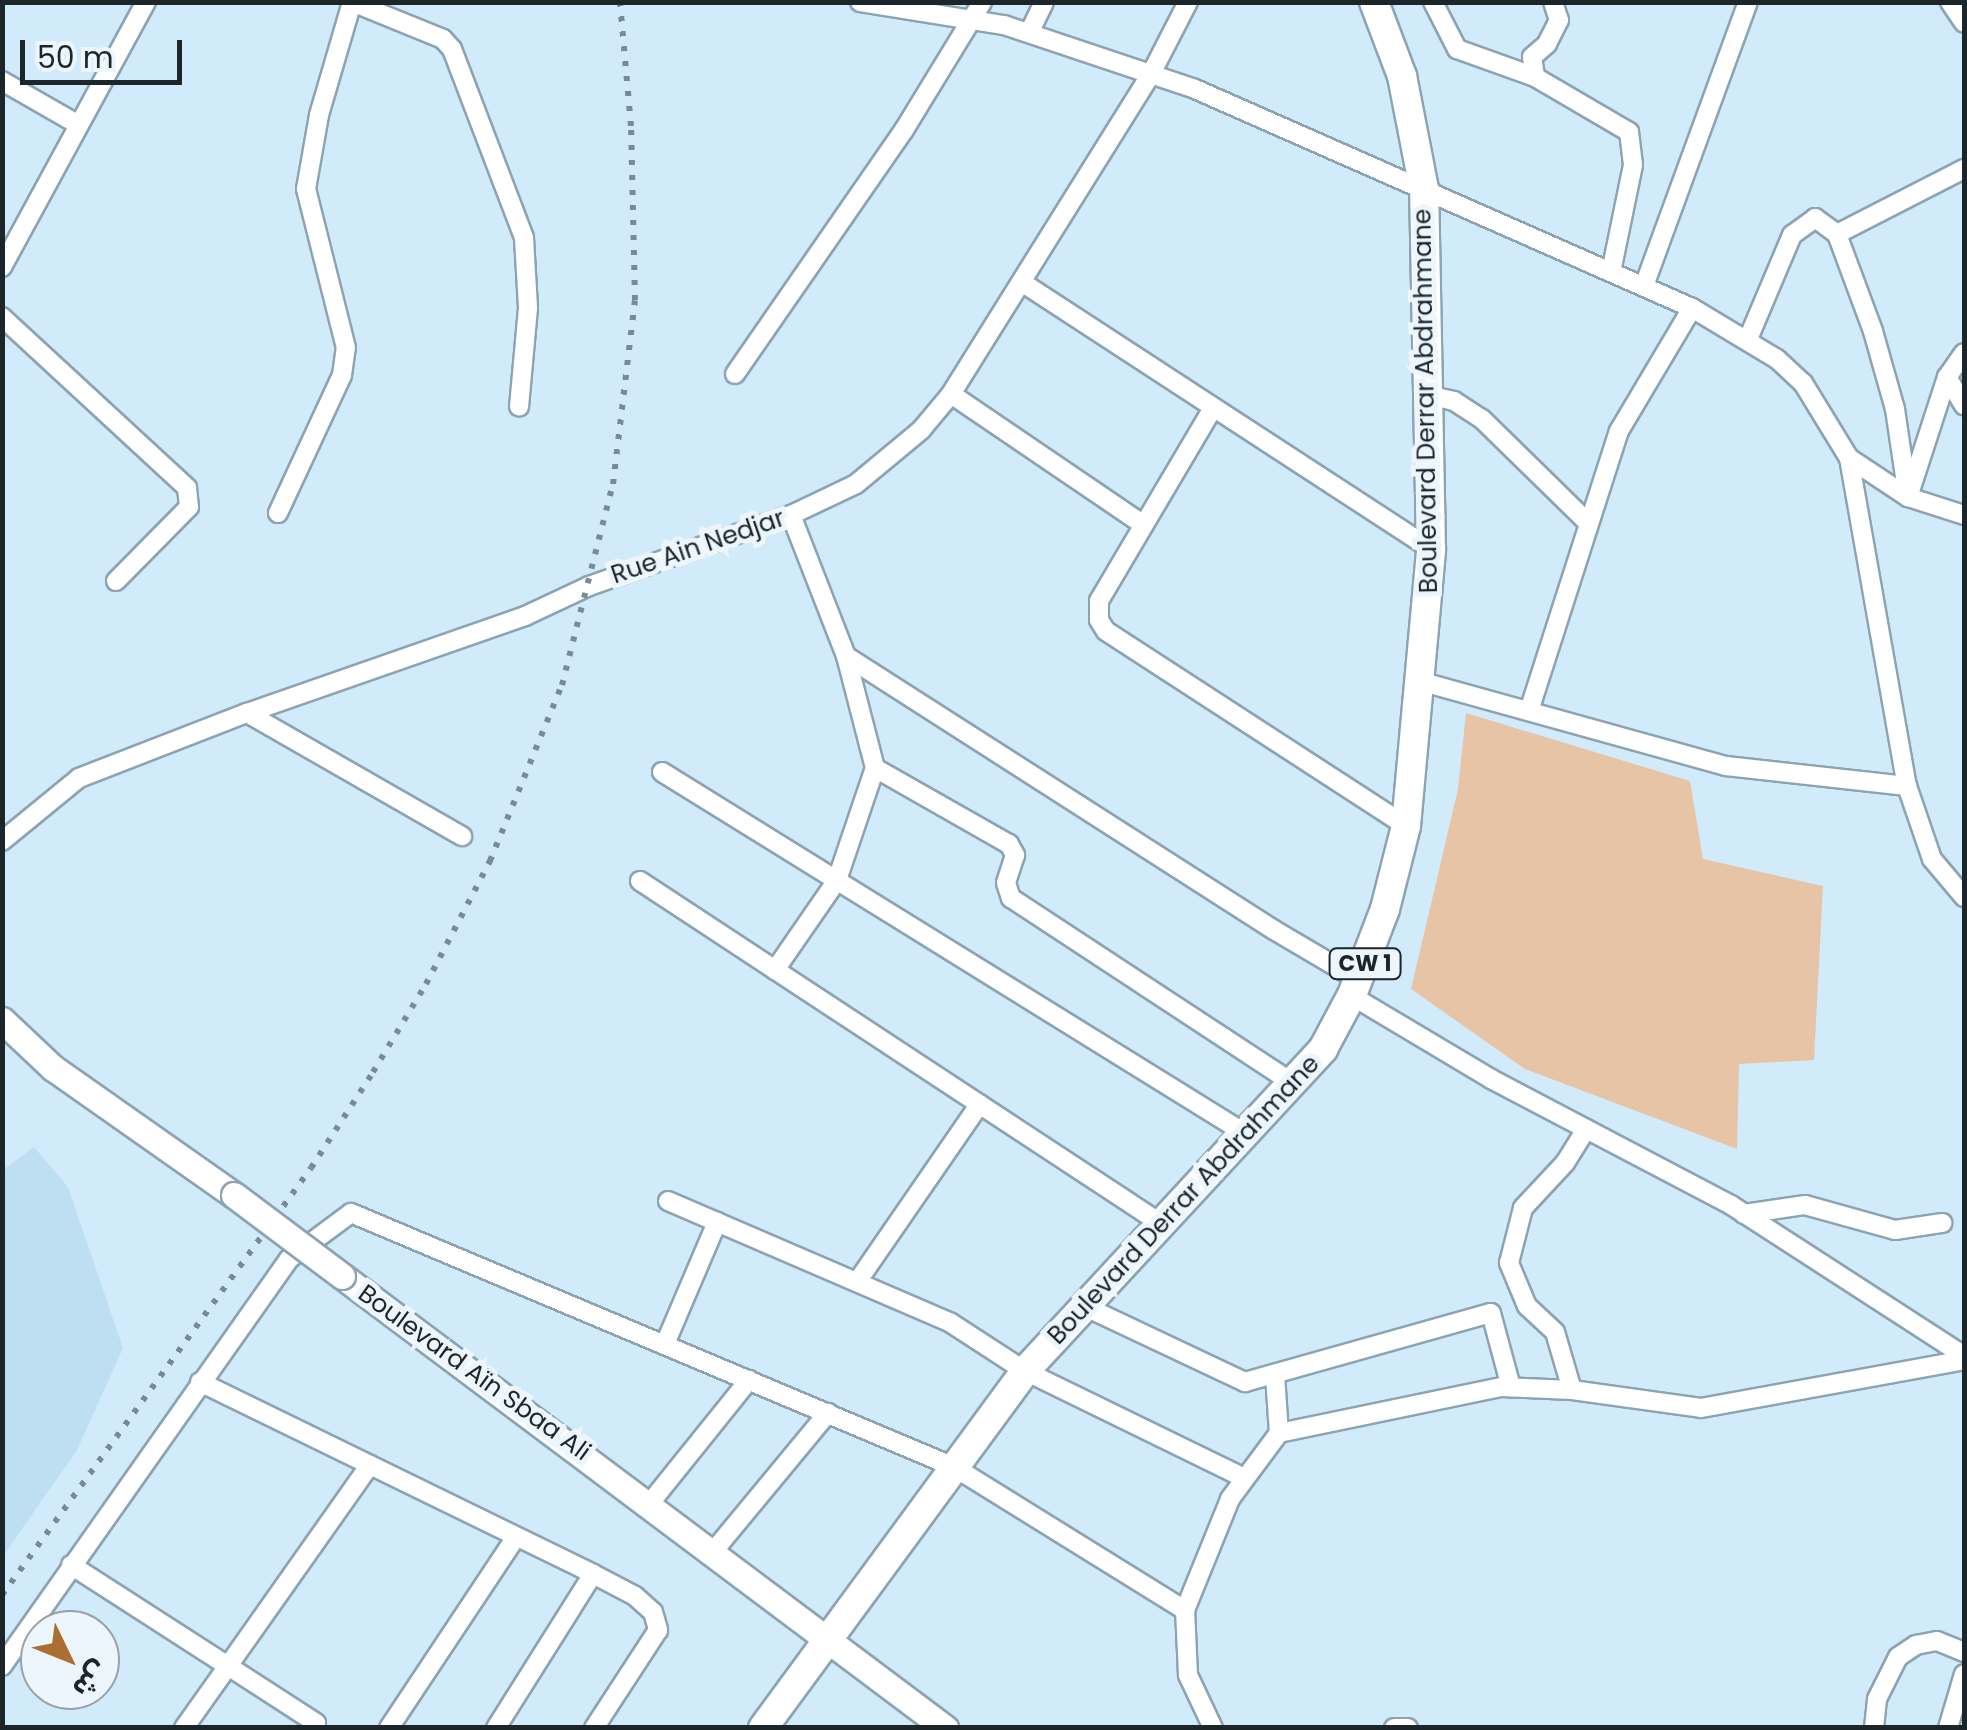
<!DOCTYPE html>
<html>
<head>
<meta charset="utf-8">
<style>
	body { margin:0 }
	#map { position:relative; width:1967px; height:1730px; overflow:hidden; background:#d1ebfa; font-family:Poppins,"Noto Sans Arabic",sans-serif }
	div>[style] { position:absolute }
	.built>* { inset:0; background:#bedef2 }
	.green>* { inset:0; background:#e7c4a5 }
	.roads { filter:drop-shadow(2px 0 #8ca4b2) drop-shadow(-2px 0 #8ca4b2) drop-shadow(0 2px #8ca4b2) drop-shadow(0 -2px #8ca4b2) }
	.minor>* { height:18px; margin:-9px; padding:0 9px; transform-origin:9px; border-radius:9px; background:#fff }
	.secondary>* { height:25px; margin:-12.5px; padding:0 12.5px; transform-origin:12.5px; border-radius:12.5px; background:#fff }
	.primary>* { height:28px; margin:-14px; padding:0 14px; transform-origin:14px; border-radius:14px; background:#fff }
	.rail>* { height:6px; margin-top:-3px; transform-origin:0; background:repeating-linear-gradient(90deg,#788b95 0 5px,transparent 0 15px) }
	.bridges { filter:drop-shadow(2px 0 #8ca4b2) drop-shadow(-2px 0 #8ca4b2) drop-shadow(0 2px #8ca4b2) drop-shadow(0 -2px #8ca4b2) }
	.secondary-bridge>* { height:25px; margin:-12.5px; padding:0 12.5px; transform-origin:12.5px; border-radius:12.5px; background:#fff }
	span { translate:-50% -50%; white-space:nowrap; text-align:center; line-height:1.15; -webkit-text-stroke:10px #ecf6fc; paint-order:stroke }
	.shield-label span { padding:2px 8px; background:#ecf6fc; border:2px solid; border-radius:8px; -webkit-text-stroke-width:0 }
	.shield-label { font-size:22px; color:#1b252a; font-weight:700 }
	.street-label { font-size:25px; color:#1b252a }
	.frame { position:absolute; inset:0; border:5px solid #1b252a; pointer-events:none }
	.north { position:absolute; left:20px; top:1610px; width:100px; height:100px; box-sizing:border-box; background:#ecf6fc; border:2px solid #98a2a8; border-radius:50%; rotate:133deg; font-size:28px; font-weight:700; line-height:40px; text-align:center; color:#1b252a }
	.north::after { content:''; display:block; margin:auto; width:35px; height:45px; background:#ab6f31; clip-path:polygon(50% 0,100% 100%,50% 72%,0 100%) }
	.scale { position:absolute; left:20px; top:40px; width:162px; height:45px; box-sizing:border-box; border:5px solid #1b252a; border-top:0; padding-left:12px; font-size:30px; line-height:35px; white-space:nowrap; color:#1b252a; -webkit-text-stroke:8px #ecf6fc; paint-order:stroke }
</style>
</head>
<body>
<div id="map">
	<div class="built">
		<i style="clip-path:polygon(34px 1147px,68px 1187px,123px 1348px,77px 1450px,3px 1556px,3px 1170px)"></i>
	</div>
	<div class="green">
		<i style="clip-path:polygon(1466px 713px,1690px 781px,1703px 859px,1823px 886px,1814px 1060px,1739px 1064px,1737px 1149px,1525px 1069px,1411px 989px,1458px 789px)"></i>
	</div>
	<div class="roads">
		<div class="minor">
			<i style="left:352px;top:2px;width:98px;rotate:22.1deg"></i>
			<i style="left:443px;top:39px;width:13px;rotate:48deg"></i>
			<i style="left:452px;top:49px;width:202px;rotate:69.1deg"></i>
			<i style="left:524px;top:238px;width:70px;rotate:86.7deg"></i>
			<i style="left:528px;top:308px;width:99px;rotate:95.2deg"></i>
			<i style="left:860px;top:2px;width:146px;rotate:9.1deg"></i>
			<i style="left:1004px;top:25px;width:201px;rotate:18.5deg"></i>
			<i style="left:1195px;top:89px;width:543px;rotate:23.78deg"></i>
			<i style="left:1692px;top:308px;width:99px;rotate:31deg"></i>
			<i style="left:1777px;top:359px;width:35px;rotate:43deg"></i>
			<i style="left:1803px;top:383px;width:88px;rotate:58.5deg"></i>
			<i style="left:1849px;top:458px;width:333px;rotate:80deg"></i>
			<i style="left:1907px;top:786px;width:77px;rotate:71.1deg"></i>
			<i style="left:1932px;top:859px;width:50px;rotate:49.9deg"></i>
			<i style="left:1433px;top:2px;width:53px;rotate:62.9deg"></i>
			<i style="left:1457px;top:49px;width:83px;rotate:19.7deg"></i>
			<i style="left:1553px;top:2px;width:19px;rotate:72deg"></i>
			<i style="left:1559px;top:20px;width:27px;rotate:117deg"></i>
			<i style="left:1547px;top:44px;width:20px;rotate:139deg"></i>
			<i style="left:1532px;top:57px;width:20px;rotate:81deg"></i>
			<i style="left:1535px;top:77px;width:109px;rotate:30.3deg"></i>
			<i style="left:1629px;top:132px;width:33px;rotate:83deg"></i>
			<i style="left:1633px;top:165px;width:109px;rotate:101.6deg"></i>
			<i style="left:1950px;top:2px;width:25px;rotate:56deg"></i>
			<i style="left:1029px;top:33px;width:34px;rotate:-64deg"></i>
			<i style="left:2px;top:81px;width:86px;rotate:29.8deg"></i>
			<i style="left:2px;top:267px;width:302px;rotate:-61.5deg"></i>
			<i style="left:1023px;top:283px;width:487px;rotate:33.1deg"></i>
			<i style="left:1644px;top:286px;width:302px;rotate:-69.9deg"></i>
			<i style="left:2px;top:317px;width:252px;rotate:42.7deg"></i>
			<i style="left:187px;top:488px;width:19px;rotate:84deg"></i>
			<i style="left:189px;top:507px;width:104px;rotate:134.6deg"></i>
			<i style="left:1748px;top:339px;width:113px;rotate:-67.1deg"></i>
			<i style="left:1792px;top:235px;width:29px;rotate:-36deg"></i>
			<i style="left:1815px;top:218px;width:27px;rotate:36deg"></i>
			<i style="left:1964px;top:353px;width:29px;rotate:125deg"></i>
			<i style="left:1947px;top:377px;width:33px;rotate:59deg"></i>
			<i style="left:735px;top:374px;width:297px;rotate:-55.3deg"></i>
			<i style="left:904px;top:130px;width:150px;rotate:-58.6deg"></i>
			<i style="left:951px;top:394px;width:233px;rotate:34.2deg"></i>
			<i style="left:1428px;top:395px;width:27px;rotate:13deg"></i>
			<i style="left:1454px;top:401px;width:33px;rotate:33deg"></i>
			<i style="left:1482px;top:419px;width:147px;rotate:44.4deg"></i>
			<i style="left:1213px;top:408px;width:224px;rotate:120.6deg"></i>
			<i style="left:1099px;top:601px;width:19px;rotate:90deg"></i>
			<i style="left:1099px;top:620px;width:13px;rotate:58deg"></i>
			<i style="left:1106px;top:631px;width:358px;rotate:33deg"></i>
			<i style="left:1849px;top:458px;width:71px;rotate:33.5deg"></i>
			<i style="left:1908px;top:497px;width:59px;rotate:17.8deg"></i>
			<i style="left:1910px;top:491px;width:120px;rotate:-72deg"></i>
			<i style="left:1908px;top:497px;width:89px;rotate:-98.4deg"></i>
			<i style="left:1895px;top:409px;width:81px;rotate:-105.8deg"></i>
			<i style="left:1873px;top:331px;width:103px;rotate:-110.4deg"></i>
			<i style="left:1837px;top:234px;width:143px;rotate:-27.1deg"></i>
			<i style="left:278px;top:513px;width:152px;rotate:-65.1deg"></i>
			<i style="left:342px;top:375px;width:27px;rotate:-82deg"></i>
			<i style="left:346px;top:348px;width:164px;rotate:-104.1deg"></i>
			<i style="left:306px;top:189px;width:75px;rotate:-80deg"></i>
			<i style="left:319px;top:115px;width:118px;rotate:-73.7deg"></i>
			<i style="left:791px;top:515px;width:151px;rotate:68.7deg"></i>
			<i style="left:846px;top:656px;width:508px;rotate:32.63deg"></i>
			<i style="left:1274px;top:930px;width:99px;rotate:30.5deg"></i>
			<i style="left:1423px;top:682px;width:314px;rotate:15.5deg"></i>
			<i style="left:1726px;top:766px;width:182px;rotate:6.3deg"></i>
			<i style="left:1529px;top:711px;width:294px;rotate:-72.2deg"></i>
			<i style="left:1619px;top:431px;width:143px;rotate:-59.3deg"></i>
			<i style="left:247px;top:713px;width:248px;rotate:29.8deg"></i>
			<i style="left:875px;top:768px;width:154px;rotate:29.6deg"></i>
			<i style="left:1009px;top:844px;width:13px;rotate:61deg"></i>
			<i style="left:1015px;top:855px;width:29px;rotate:108deg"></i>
			<i style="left:1006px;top:883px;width:16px;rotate:72deg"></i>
			<i style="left:1011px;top:898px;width:339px;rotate:33.3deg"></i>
			<i style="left:662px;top:772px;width:687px;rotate:31.79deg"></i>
			<i style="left:2px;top:841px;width:99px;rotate:-39.3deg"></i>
			<i style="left:79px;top:778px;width:180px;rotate:-21.2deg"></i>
			<i style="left:247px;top:713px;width:294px;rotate:-19.2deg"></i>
			<i style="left:525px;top:616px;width:71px;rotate:-25.1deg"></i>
			<i style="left:589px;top:586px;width:214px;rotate:-19.4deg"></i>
			<i style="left:791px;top:515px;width:72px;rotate:-25.5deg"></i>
			<i style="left:856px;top:484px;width:85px;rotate:-39.7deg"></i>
			<i style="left:921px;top:430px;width:47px;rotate:-50.2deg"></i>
			<i style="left:951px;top:394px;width:380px;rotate:-58deg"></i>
			<i style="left:1152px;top:72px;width:79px;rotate:-62.8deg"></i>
			<i style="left:640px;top:881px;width:626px;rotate:33.33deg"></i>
			<i style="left:775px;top:970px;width:109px;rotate:-55.4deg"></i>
			<i style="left:837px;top:880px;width:118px;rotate:-71.3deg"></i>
			<i style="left:875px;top:768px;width:116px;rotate:-104.5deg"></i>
			<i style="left:1352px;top:996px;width:162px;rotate:30.8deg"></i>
			<i style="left:1491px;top:1079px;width:271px;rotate:27.7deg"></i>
			<i style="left:1731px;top:1205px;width:278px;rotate:32.9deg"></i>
			<i style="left:668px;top:1201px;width:308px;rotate:23.3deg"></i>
			<i style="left:951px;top:1323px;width:88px;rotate:33deg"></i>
			<i style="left:1025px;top:1371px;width:242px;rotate:26deg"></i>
			<i style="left:1744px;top:1214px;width:62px;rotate:-8.4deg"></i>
			<i style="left:1805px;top:1205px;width:93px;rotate:15.5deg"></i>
			<i style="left:1895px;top:1230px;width:48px;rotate:-8.5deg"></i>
			<i style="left:857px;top:1282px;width:216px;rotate:-55.4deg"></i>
			<i style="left:1086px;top:1307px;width:176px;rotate:25.3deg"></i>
			<i style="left:1245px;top:1382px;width:255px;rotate:-15.7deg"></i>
			<i style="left:1491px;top:1313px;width:77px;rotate:74.9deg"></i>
			<i style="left:665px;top:1344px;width:133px;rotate:-66.9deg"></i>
			<i style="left:1275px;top:1375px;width:58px;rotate:86.1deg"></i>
			<i style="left:200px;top:1382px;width:437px;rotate:26deg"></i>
			<i style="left:1572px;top:1390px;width:60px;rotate:-106.3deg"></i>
			<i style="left:1555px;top:1332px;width:38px;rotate:-137deg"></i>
			<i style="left:1527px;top:1306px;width:47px;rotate:-112.7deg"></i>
			<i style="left:1509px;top:1263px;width:57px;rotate:-75.7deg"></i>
			<i style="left:1523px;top:1208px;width:62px;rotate:-47deg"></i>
			<i style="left:1565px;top:1163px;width:40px;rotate:-58deg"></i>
			<i style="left:650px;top:1503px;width:158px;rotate:-51.2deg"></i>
			<i style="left:712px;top:1553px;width:182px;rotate:-50.4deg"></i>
			<i style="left:71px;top:1565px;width:187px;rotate:32.8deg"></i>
			<i style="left:228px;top:1666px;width:246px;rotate:-54.8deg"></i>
			<i style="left:2px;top:1666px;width:498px;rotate:-54.8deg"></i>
			<i style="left:289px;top:1259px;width:77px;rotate:-36.6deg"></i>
			<i style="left:351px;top:1213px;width:654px;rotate:22.84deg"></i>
			<i style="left:954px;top:1467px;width:272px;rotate:31.8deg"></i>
			<i style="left:184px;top:1728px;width:76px;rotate:-54.6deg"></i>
			<i style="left:228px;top:1666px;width:105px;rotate:32.9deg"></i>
			<i style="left:389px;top:1728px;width:229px;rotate:-56.4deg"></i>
			<i style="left:496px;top:1728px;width:182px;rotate:-57.8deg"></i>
			<i style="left:593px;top:1574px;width:47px;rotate:27.6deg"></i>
			<i style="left:635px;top:1596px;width:24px;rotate:42deg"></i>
			<i style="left:653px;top:1612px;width:19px;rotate:74deg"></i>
			<i style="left:658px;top:1630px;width:117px;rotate:123.1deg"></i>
			<i style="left:1213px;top:1728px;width:59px;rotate:-115.3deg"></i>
			<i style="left:1188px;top:1675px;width:65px;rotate:-92.6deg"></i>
			<i style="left:1185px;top:1610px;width:120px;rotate:-67.9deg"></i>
			<i style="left:1230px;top:1499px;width:82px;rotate:-53.4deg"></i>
			<i style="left:1279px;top:1433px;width:228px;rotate:-11.7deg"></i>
			<i style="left:1502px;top:1387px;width:70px;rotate:2.5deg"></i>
			<i style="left:1572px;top:1390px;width:130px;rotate:7.9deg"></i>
			<i style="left:1701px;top:1408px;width:267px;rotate:-10.3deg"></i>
			<i style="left:1394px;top:1728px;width:14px"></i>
			<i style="left:1874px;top:1728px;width:29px;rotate:-84deg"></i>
			<i style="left:1877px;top:1699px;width:47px;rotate:-63.4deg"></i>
			<i style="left:1898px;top:1657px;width:22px;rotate:-34deg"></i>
			<i style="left:1916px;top:1645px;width:21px;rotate:-11deg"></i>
			<i style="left:1937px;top:1641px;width:29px;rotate:22deg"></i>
			<i style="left:1948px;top:1728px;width:56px;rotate:-73.5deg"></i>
		</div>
		<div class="secondary">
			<i style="left:2px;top:1020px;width:70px;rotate:43.3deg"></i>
			<i style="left:53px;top:1068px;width:221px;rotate:35.1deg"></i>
			<i style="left:342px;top:1276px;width:754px;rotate:36.85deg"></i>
		</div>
		<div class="primary">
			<i style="left:763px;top:1728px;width:443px;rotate:-53.7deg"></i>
			<i style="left:1025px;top:1371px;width:439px;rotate:-47.2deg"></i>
			<i style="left:1323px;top:1049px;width:61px;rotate:-61.8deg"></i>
			<i style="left:1352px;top:995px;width:92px;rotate:-69deg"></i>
			<i style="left:1385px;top:909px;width:86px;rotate:-75.8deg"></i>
			<i style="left:1406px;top:826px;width:278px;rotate:-84.8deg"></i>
			<i style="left:1431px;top:549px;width:360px;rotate:-91.1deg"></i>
			<i style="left:1424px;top:189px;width:115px;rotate:-101deg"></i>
			<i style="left:1402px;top:76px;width:79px;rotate:-110.7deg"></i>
		</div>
	</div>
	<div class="rail">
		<i style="left:2px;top:1595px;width:527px;rotate:-54.11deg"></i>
		<i style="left:311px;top:1168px;width:114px;rotate:-57.1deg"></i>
		<i style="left:373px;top:1072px;width:103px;rotate:-58.9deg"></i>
		<i style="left:426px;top:984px;width:139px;rotate:-62.5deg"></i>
		<i style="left:490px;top:861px;width:190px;rotate:-67.8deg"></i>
		<i style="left:562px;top:685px;width:207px;rotate:-75.8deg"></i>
		<i style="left:613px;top:484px;width:185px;rotate:-83.2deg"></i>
		<i style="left:635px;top:300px;width:174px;rotate:-91.3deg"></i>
		<i style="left:631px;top:126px;width:124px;rotate:-95.1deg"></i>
	</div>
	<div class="bridges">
		<div class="secondary-bridge">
			<i style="left:234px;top:1195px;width:135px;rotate:36.9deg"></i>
		</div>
	</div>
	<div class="shield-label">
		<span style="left:1365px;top:964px">CW 1</span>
	</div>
	<div class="street-label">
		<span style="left:1426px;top:401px;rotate:-91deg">Boulevard Derrar Abdrahmane</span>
		<span style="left:698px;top:547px;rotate:-19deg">Rue Ain Nedjar</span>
		<span style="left:1184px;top:1200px;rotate:-47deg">Boulevard Derrar Abdrahmane</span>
		<span style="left:474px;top:1373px;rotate:36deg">Boulevard Aïn Sbaa Ali</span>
	</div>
	<div class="frame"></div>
	<div class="north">ش</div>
	<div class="scale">50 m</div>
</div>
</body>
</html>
